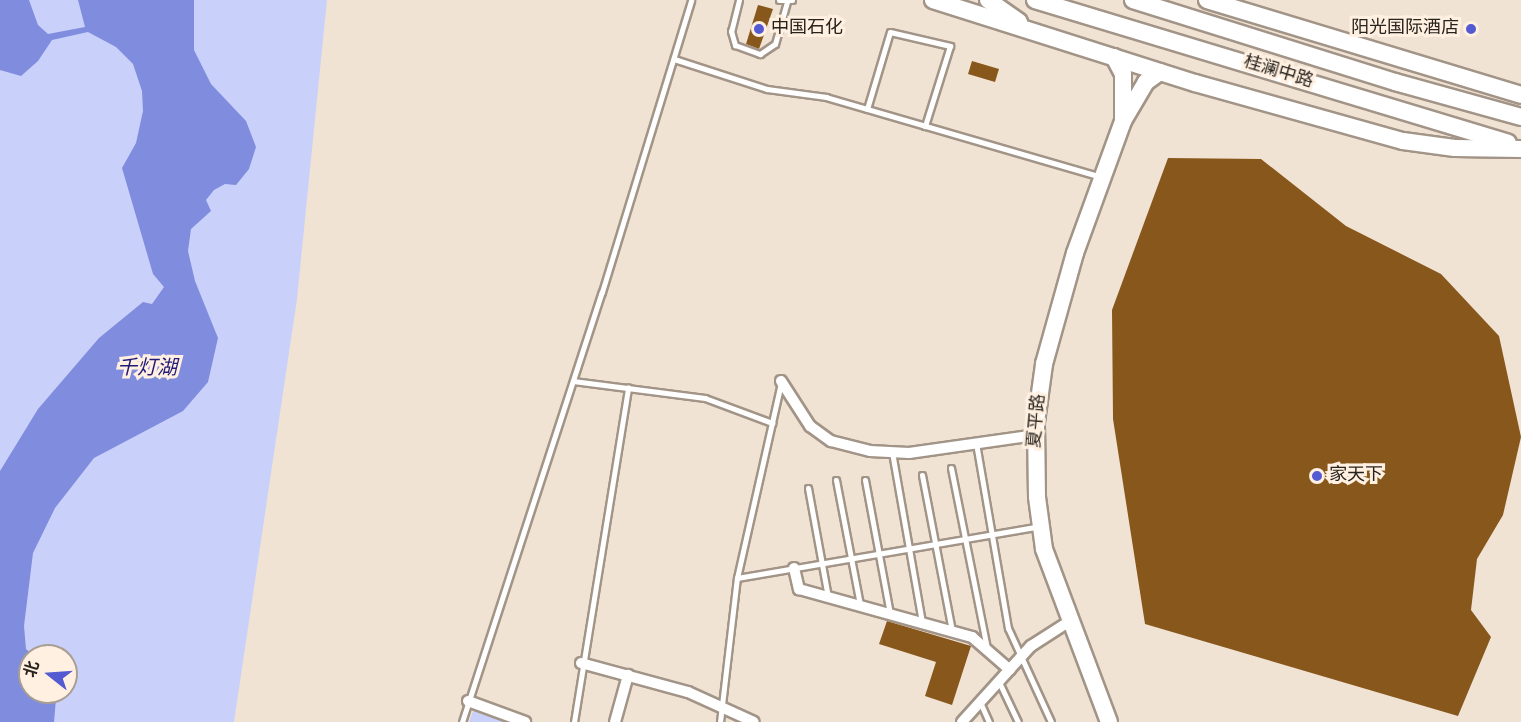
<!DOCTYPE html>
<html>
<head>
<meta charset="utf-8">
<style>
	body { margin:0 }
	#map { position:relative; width:1521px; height:722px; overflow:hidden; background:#f1e3d4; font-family:Overpass,"Noto Sans SC",sans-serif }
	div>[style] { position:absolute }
	.green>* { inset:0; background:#c9d1fb }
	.water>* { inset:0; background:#808cdd }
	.building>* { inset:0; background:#88571b }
	.roads { filter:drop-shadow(2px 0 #a29487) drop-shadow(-2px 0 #a29487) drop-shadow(0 2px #a29487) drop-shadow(0 -2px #a29487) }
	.lane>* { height:5px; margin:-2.5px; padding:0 2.5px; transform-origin:2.5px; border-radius:2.5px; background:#fff }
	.street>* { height:10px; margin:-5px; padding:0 5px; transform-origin:5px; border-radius:5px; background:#fff }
	.secondary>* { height:16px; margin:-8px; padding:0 8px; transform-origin:8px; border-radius:8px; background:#fff }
	.dots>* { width:16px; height:16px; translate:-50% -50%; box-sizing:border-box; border:3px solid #fff0e1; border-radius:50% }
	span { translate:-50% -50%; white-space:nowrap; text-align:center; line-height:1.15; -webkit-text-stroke:6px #fff0e1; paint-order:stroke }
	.poi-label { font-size:18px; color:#28231d }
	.left { translate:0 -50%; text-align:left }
	.right { translate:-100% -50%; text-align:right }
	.street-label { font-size:18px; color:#28231d }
	.water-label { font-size:20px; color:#221a78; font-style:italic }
	.north { position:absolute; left:18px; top:644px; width:60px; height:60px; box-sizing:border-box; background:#fff0e1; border:2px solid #a99e93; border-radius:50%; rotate:287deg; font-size:16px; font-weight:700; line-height:24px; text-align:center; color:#28231d }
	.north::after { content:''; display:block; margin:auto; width:21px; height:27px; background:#545ad1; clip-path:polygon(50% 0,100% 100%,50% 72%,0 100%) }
</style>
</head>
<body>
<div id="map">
	<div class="green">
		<i style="clip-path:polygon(evenodd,0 0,327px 0,297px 299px,234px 722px,0 722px,0 0,30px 656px,66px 656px,66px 692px,30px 692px,30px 656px)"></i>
		<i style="clip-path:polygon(473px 711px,506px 722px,469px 722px)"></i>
	</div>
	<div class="water">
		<i style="clip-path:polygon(0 0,29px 0,38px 25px,48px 34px,85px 27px,78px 0,194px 0,194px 50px,211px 84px,246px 121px,256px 147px,249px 169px,236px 185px,225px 184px,214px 190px,206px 200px,211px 211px,191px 229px,188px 251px,195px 281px,218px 338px,208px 382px,183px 411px,94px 458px,55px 508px,33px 553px,24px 626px,26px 649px,34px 656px,30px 656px,30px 692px,49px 692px,56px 699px,54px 722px,0 722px,0 471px,38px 409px,99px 338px,143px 302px,152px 304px,164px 287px,153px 274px,122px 168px,136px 143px,143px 111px,142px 91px,133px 64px,116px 47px,88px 32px,52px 40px,38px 61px,21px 76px,0 70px)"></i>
	</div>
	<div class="building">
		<i style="clip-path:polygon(758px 5px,773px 9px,759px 49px,746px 44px)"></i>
		<i style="clip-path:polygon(972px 61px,999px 69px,995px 82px,968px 74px)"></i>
		<i style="clip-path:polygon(1168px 158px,1261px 159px,1346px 226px,1441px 274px,1499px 336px,1521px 437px,1503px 515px,1477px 559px,1471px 610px,1491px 637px,1458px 716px,1145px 624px,1113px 419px,1112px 310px)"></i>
		<i style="clip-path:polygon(887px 621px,971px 646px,952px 705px,925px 696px,936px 662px,879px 644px)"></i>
	</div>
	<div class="roads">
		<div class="lane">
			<i style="left:739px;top:0;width:32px;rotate:104deg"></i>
			<i style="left:731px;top:31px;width:15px;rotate:74deg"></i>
			<i style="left:735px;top:45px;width:27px;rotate:20deg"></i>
			<i style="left:760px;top:54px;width:18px;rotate:-34deg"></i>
			<i style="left:775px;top:44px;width:44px;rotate:-74.1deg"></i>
			<i style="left:779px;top:0;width:13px"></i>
			<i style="left:674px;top:59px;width:98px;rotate:17.9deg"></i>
			<i style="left:767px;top:89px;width:60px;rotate:7.7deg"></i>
			<i style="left:826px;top:97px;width:286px;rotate:16.2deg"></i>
			<i style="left:867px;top:109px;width:80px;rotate:-73.4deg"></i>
			<i style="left:890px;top:32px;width:62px;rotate:13.1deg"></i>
			<i style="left:950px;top:46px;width:84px;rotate:107.4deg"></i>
			<i style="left:573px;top:381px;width:133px;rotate:7.3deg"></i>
			<i style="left:705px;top:398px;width:72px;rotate:20.5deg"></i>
			<i style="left:976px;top:443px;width:188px;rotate:80.2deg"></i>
			<i style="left:1008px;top:628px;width:103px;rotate:65.4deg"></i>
			<i style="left:892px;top:452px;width:173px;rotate:80deg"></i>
			<i style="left:951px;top:468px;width:184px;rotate:78.7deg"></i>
			<i style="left:922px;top:475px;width:159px;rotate:79.1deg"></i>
			<i style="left:836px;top:480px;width:127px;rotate:79.1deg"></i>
			<i style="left:865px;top:480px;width:136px;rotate:79.4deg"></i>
			<i style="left:808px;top:488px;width:111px;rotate:79.6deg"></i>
			<i style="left:737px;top:578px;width:307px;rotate:-9.7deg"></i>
			<i style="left:999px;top:682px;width:44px;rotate:64.6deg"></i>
			<i style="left:980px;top:702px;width:22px;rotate:66deg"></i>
			<i style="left:462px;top:722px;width:452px;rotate:-72deg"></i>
			<i style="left:602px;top:292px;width:305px;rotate:-73deg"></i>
			<i style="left:574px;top:722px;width:339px;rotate:-80.8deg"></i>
			<i style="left:720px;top:722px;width:145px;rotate:-83.3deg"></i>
			<i style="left:737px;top:578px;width:201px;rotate:-77.3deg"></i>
		</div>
		<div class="street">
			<i style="left:781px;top:381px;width:54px;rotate:57.2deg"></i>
			<i style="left:810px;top:426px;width:26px;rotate:36deg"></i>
			<i style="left:831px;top:441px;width:40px;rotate:14.4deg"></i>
			<i style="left:870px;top:451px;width:39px;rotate:3deg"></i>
			<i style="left:909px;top:453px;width:127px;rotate:-8.1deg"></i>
			<i style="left:794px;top:568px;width:22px;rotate:77deg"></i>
			<i style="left:799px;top:589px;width:180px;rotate:15.5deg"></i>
			<i style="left:972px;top:637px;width:50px;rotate:41deg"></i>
			<i style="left:581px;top:663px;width:111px;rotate:15.2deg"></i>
			<i style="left:688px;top:692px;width:72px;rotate:24.4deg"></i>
			<i style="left:468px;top:701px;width:61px;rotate:20.2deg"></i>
			<i style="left:615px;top:722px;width:49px;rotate:-74.5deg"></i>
			<i style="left:962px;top:722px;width:103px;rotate:-47.8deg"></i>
			<i style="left:1031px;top:646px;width:46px;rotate:-32.7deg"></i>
		</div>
		<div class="secondary">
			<i style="left:933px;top:0;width:275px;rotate:17.6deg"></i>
			<i style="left:1195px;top:83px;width:216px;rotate:15.6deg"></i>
			<i style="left:1403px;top:141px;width:52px;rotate:7.7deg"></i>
			<i style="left:1455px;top:148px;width:66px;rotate:0.9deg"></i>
			<i style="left:988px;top:0;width:38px;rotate:35deg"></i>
			<i style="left:1035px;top:0;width:494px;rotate:16.8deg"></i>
			<i style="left:1133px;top:0;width:275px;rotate:17.4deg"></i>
			<i style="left:1395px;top:82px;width:131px;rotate:15.5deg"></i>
			<i style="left:1207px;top:0;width:328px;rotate:16.8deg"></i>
			<i style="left:1114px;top:57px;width:19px;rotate:62deg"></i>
			<i style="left:1123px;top:74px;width:47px;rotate:90deg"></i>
			<i style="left:1109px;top:722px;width:185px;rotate:-110.6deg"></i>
			<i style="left:1044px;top:549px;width:52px;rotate:-97.7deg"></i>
			<i style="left:1037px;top:497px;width:75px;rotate:-90.8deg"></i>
			<i style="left:1036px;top:422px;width:59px;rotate:-82.1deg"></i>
			<i style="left:1044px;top:364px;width:115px;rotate:-74.4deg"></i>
			<i style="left:1075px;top:253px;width:140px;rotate:-70deg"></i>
			<i style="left:1123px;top:121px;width:45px;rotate:-59.5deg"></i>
			<i style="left:1146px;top:82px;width:17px;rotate:-36deg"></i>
		</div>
	</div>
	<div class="dots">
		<i style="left:759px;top:29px;background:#545ad1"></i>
		<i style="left:1471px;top:29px;background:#545ad1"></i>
		<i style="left:1317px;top:476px;background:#545ad1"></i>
	</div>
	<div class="poi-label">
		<span class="left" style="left:771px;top:29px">中国石化</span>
		<span class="right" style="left:1459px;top:29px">阳光国际酒店</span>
		<span class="left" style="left:1329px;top:476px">家天下</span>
	</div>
	<div class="street-label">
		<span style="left:1278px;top:73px;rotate:17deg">桂澜中路</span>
		<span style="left:1038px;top:421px;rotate:-85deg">夏平路</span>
	</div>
	<div class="water-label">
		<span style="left:147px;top:369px">千灯湖</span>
	</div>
	<div class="north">北</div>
</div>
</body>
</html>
